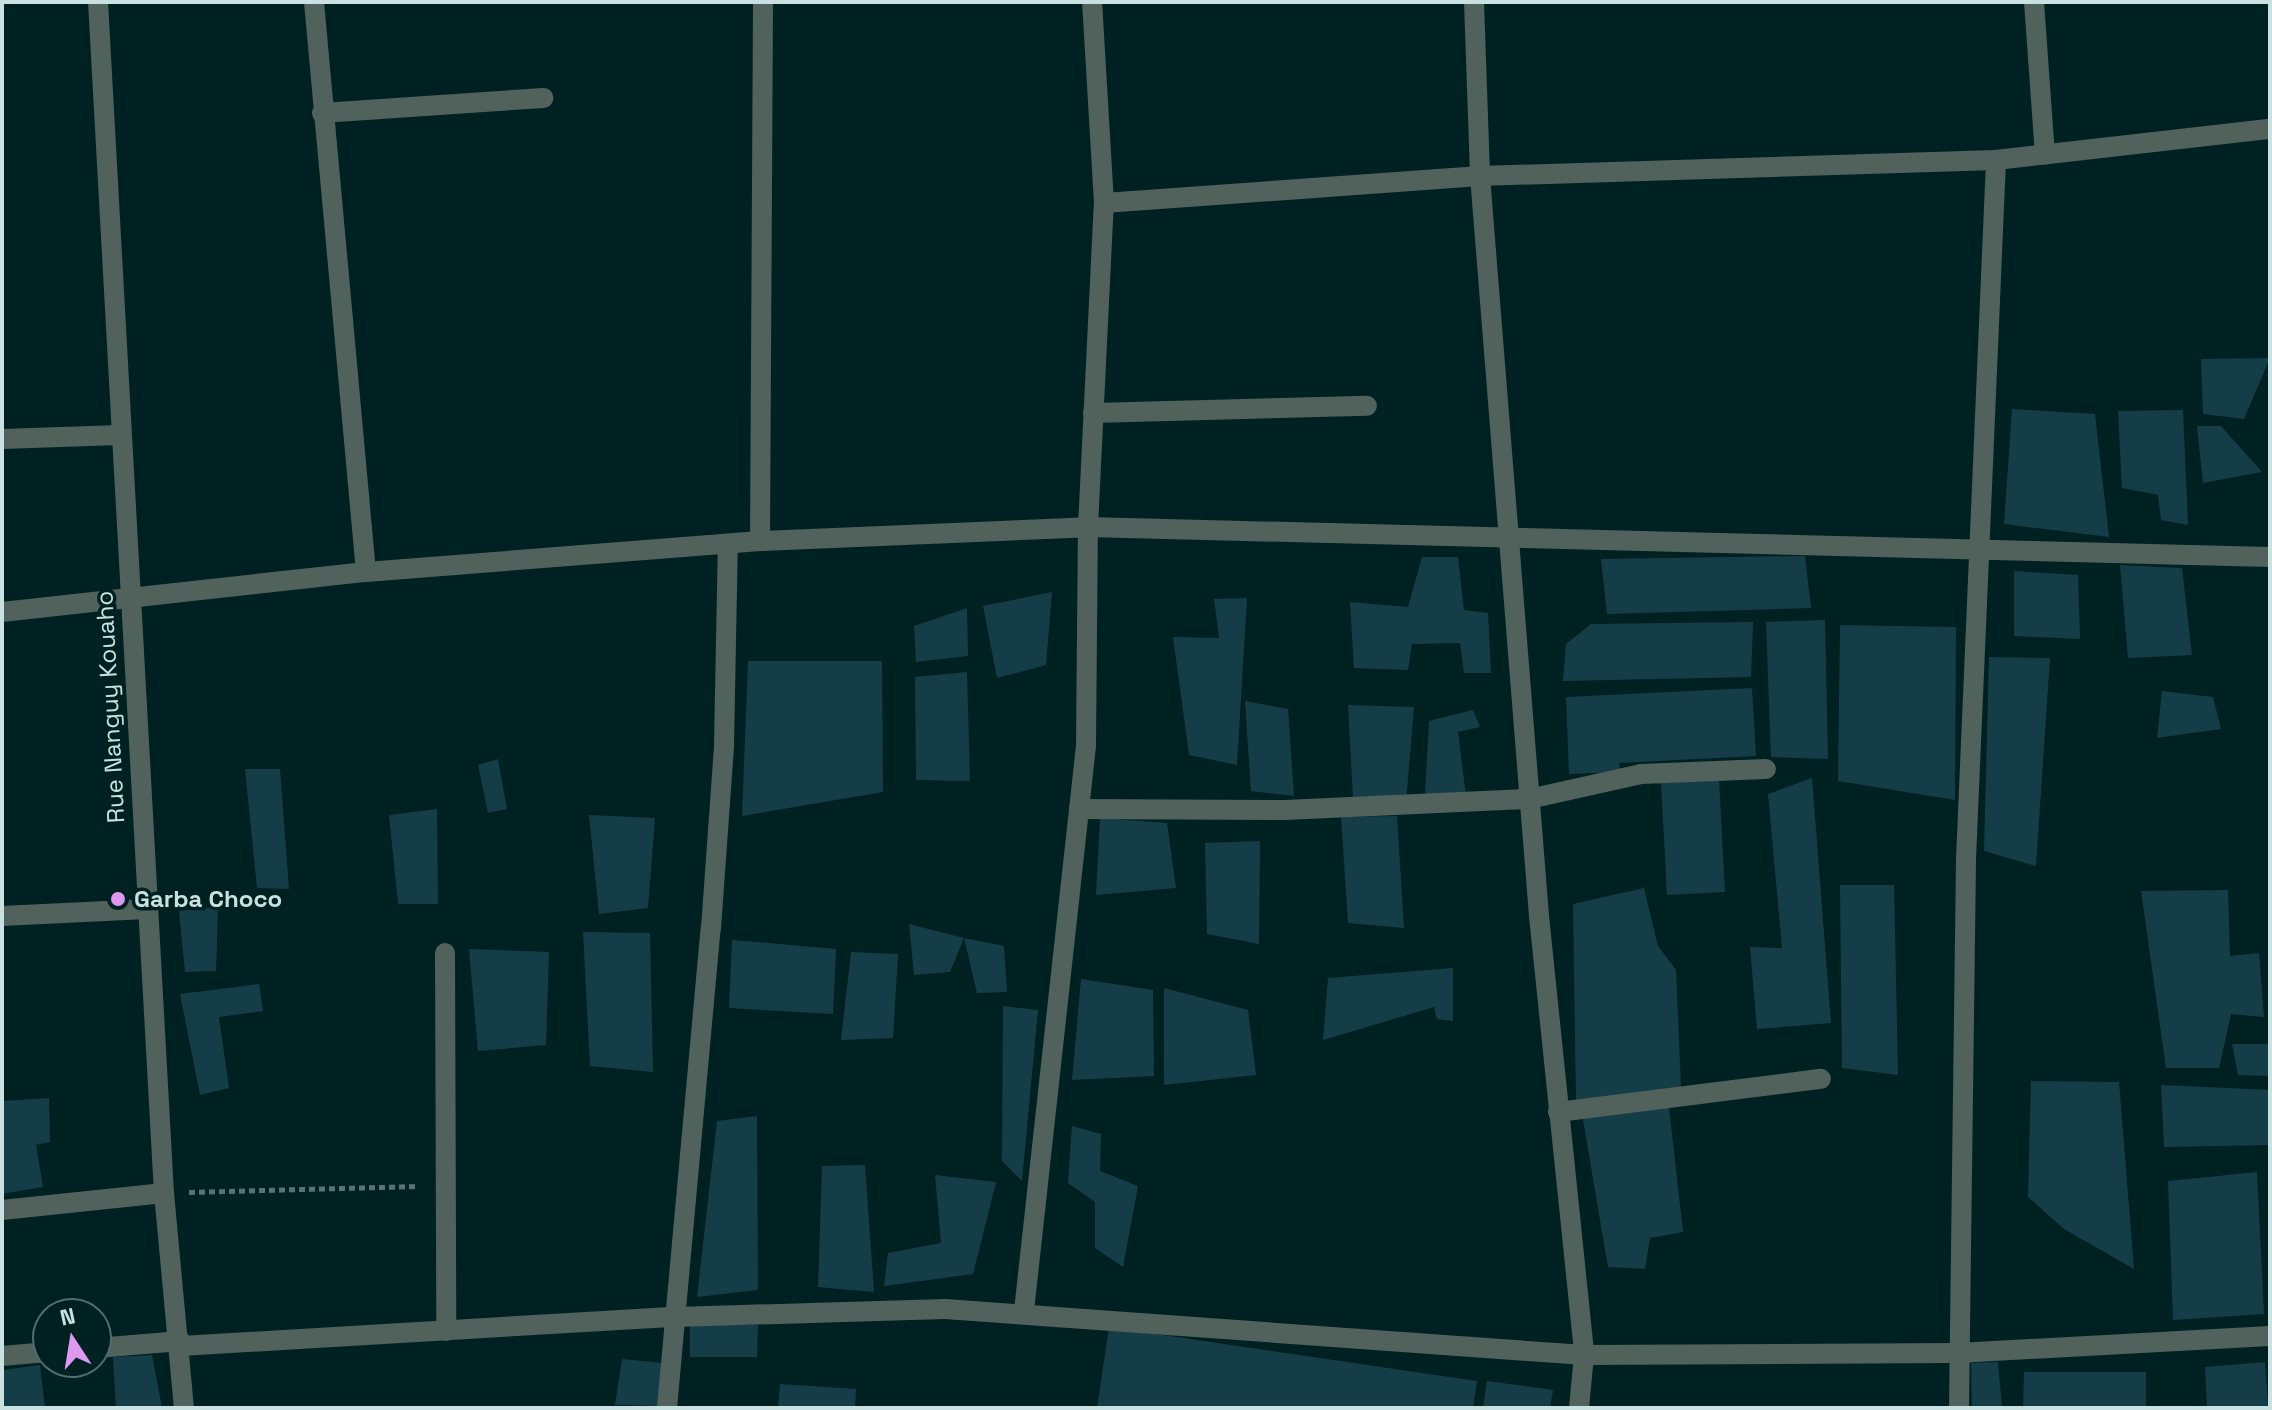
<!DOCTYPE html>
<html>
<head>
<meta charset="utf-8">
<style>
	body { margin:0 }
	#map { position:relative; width:2272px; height:1410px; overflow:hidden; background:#002121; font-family:"Space Grotesk",sans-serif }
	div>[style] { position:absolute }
	.building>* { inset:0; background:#153d48 }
	.path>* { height:5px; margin-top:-2.5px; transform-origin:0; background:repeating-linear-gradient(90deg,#577474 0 6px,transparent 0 10px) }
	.minor>* { height:20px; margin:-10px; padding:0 10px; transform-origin:10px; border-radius:10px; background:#51615b }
	.dots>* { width:22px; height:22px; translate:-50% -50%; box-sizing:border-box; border:4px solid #002121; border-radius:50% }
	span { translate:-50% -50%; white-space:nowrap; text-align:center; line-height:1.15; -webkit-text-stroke:7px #002121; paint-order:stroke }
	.street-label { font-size:24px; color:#cae1e1 }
	.poi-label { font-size:24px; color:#cae1e1; font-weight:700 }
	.left { translate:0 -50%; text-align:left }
	.frame { position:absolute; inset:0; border:4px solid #cae1e1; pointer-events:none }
	.north { position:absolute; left:32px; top:1298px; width:80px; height:80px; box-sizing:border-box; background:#002121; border:2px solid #516e6e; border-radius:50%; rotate:348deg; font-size:22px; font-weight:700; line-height:32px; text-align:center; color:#cae1e1 }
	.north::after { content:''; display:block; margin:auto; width:28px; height:36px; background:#de98f2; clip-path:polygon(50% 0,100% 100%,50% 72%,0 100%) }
</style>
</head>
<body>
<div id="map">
	<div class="building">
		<i style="clip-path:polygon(2270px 358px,2244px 419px,2203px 414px,2201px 359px)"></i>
		<i style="clip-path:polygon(2012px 409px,2095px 414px,2109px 537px,2004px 524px)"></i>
		<i style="clip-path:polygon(2183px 410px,2188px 525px,2161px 520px,2158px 495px,2122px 488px,2118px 411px)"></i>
		<i style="clip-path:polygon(2197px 426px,2221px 426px,2262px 472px,2203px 483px)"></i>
		<i style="clip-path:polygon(1805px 556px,1811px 608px,1607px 614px,1601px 559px)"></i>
		<i style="clip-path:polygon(1422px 557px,1458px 557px,1464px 610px,1488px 613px,1491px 673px,1464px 673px,1460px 643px,1412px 644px,1408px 670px,1354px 668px,1350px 602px,1408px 607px)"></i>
		<i style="clip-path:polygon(2120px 565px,2182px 568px,2192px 655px,2128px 658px)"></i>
		<i style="clip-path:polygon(2014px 571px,2078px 575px,2080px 639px,2014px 636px)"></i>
		<i style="clip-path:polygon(1052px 592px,1046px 665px,997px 678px,983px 606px)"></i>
		<i style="clip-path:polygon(1247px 598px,1237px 765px,1189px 755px,1173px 637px,1219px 638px,1214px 599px)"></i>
		<i style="clip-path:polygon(967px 608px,968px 656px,916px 662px,914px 626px)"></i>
		<i style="clip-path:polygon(1825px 620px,1828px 759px,1771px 757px,1766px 622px)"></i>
		<i style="clip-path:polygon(1753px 622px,1751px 677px,1563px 681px,1566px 644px,1591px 624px)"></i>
		<i style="clip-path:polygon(1840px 625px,1956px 627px,1955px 800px,1838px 781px)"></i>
		<i style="clip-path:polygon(1989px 657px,2050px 658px,2036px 866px,1984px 851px)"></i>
		<i style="clip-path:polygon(748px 661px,882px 661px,883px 792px,742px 816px)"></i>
		<i style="clip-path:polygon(967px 672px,970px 781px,916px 780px,915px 677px)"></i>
		<i style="clip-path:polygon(1752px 688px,1756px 756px,1619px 763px,1620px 772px,1569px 774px,1566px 697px)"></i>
		<i style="clip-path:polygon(2162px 691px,2213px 697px,2221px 729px,2157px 738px)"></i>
		<i style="clip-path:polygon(1245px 701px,1288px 709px,1294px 796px,1251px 791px)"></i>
		<i style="clip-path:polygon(1348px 705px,1414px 707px,1406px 802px,1353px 798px)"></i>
		<i style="clip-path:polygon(1473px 710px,1480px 727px,1458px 732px,1466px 796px,1425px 794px,1429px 721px)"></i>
		<i style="clip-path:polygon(498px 759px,507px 809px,488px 813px,478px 765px)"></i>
		<i style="clip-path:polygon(245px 769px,280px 769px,289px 889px,257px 888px)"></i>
		<i style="clip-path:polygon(1812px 778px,1831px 1023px,1757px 1029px,1750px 947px,1782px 948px,1768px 794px)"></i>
		<i style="clip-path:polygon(1719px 780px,1725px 892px,1667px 895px,1661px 783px)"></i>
		<i style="clip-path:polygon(437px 809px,438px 904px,398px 904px,389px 815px)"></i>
		<i style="clip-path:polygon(589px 815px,655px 818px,648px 908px,599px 914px)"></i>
		<i style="clip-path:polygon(1397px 816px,1404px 928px,1348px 923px,1341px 817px)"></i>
		<i style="clip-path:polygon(1100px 818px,1167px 823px,1176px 888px,1096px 895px)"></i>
		<i style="clip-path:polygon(1260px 841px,1259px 944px,1207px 934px,1205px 843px)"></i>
		<i style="clip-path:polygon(1840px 885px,1894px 885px,1898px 1075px,1842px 1068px)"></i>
		<i style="clip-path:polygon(1644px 888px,1658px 946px,1676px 970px,1681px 1087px,1576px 1100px,1573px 904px)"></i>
		<i style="clip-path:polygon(2228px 890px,2230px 956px,2259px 953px,2264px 1017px,2231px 1014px,2219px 1068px,2166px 1068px,2141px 891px)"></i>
		<i style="clip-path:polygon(218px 907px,216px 971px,185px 972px,179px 911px)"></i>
		<i style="clip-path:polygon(909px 924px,964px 938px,950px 972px,914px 975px)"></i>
		<i style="clip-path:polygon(583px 932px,650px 933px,653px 1072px,590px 1066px)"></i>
		<i style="clip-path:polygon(964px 938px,1004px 946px,1007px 992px,977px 993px)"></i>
		<i style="clip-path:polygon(732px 940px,836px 949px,833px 1014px,729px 1008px)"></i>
		<i style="clip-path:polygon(469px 949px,549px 952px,546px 1045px,478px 1051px)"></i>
		<i style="clip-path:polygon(851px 952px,898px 954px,893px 1038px,841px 1040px)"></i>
		<i style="clip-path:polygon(1453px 968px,1453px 1021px,1437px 1019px,1434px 1007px,1323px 1040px,1328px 978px)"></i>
		<i style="clip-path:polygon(1081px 979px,1153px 990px,1154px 1076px,1072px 1080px)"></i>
		<i style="clip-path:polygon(259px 984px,263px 1011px,219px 1017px,229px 1088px,200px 1095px,180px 994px)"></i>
		<i style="clip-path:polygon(1164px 988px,1248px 1010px,1256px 1075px,1164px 1085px)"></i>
		<i style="clip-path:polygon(1003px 1006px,1038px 1010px,1022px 1181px,1002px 1161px)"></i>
		<i style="clip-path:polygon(2232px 1044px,2270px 1044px,2270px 1076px,2238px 1075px)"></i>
		<i style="clip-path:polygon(2031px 1081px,2119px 1082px,2134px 1269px,2064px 1229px,2028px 1197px)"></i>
		<i style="clip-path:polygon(2161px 1085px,2270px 1090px,2270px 1145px,2164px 1147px)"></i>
		<i style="clip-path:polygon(49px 1098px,50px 1142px,36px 1145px,43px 1187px,2px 1194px,2px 1101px)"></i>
		<i style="clip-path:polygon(1669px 1107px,1683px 1232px,1650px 1238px,1645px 1269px,1608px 1267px,1582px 1114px)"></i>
		<i style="clip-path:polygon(757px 1116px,758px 1290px,697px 1297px,717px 1121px)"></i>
		<i style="clip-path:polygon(1072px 1126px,1101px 1134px,1100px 1171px,1138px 1186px,1123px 1267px,1095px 1248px,1095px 1202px,1068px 1183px)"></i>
		<i style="clip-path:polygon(865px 1165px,874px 1292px,818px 1287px,822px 1166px)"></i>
		<i style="clip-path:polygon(2257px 1172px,2264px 1314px,2173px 1320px,2168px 1181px)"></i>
		<i style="clip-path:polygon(935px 1175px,996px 1182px,973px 1274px,884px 1286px,888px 1253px,941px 1243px)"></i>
		<i style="clip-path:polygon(690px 1325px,758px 1325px,757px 1357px,690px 1357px)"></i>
		<i style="clip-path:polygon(1109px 1327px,1477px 1381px,1473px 1408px,1097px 1408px)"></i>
		<i style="clip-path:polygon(152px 1355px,162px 1408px,116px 1408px,113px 1357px)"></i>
		<i style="clip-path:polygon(622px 1359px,663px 1363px,662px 1406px,615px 1405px)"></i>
		<i style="clip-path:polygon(1998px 1362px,2002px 1408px,1972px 1408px,1971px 1363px)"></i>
		<i style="clip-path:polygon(2265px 1362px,2268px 1408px,2207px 1408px,2205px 1367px)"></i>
		<i style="clip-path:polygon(40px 1365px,45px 1408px,2px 1408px,2px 1370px)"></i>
		<i style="clip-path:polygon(2024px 1372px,2146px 1372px,2146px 1408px,2023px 1408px)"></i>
		<i style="clip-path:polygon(1487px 1381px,1553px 1390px,1550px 1408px,1483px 1408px)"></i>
		<i style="clip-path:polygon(780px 1384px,856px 1389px,855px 1408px,778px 1408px)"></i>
	</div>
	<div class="path">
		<i style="left:189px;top:1192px;width:230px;rotate:-1.5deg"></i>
	</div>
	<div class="minor">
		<i style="left:98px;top:2px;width:1193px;rotate:86.83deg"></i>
		<i style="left:164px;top:1193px;width:216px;rotate:84.7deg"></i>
		<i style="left:314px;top:2px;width:572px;rotate:84.79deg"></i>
		<i style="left:1474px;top:2px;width:174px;rotate:88deg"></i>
		<i style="left:1480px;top:176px;width:742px;rotate:85.44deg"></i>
		<i style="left:1539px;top:916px;width:441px;rotate:84.1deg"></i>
		<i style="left:1584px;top:1355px;width:53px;rotate:95.4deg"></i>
		<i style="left:2034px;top:2px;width:153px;rotate:85.9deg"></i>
		<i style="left:322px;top:113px;width:222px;rotate:-3.9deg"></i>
		<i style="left:1104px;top:203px;width:377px;rotate:-4.1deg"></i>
		<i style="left:1480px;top:176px;width:516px;rotate:-1.78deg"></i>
		<i style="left:1996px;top:160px;width:276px;rotate:-6.5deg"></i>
		<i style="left:1093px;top:413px;width:274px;rotate:-1.5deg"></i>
		<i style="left:2px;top:439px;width:118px;rotate:-1.9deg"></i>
		<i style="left:760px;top:541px;width:539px;rotate:-89.68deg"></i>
		<i style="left:2px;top:612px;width:366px;rotate:-6.3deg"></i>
		<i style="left:366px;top:572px;width:395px;rotate:-4.5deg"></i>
		<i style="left:760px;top:541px;width:328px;rotate:-2.4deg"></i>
		<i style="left:1088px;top:527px;width:1182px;rotate:1.45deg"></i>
		<i style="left:1079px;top:809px;width:206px;rotate:0.3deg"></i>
		<i style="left:1285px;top:810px;width:244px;rotate:-2.6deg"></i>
		<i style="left:1529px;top:799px;width:115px;rotate:-12.6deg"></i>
		<i style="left:1641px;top:774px;width:125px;rotate:-2.3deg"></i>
		<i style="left:2px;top:916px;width:145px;rotate:-2.8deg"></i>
		<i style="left:445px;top:953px;width:378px;rotate:89.8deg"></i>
		<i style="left:1558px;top:1112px;width:265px;rotate:-7.2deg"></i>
		<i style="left:2px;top:1210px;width:163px;rotate:-6deg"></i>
		<i style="left:1024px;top:1311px;width:568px;rotate:-83.74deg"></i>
		<i style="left:1086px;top:746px;width:219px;rotate:-89.5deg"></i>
		<i style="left:1088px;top:527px;width:324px;rotate:-87.2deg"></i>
		<i style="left:1104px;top:203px;width:201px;rotate:-93.4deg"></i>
		<i style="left:181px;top:1346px;width:495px;rotate:-3.4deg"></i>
		<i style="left:675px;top:1317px;width:270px;rotate:-1.7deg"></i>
		<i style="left:945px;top:1309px;width:641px;rotate:4.12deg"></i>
		<i style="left:1584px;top:1355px;width:373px;rotate:-0.3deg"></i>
		<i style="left:1957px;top:1353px;width:313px;rotate:-3.1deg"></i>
		<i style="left:96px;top:1348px;width:85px;rotate:-4.7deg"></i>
		<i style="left:2px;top:1356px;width:46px;rotate:-5deg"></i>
		<i style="left:667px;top:1408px;width:482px;rotate:-84.8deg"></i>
		<i style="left:711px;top:928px;width:183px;rotate:-85.9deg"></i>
		<i style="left:724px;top:745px;width:201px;rotate:-88.9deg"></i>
		<i style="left:1959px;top:1408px;width:549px;rotate:-89.27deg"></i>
		<i style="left:1966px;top:859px;width:700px;rotate:-87.54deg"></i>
	</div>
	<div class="dots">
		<i style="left:118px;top:899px;background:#de98f2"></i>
	</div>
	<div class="street-label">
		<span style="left:110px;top:707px;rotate:-93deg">Rue Nanguy Kouaho</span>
	</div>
	<div class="poi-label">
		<span class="left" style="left:134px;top:899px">Garba Choco</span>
	</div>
	<div class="frame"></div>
	<div class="north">N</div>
</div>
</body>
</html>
